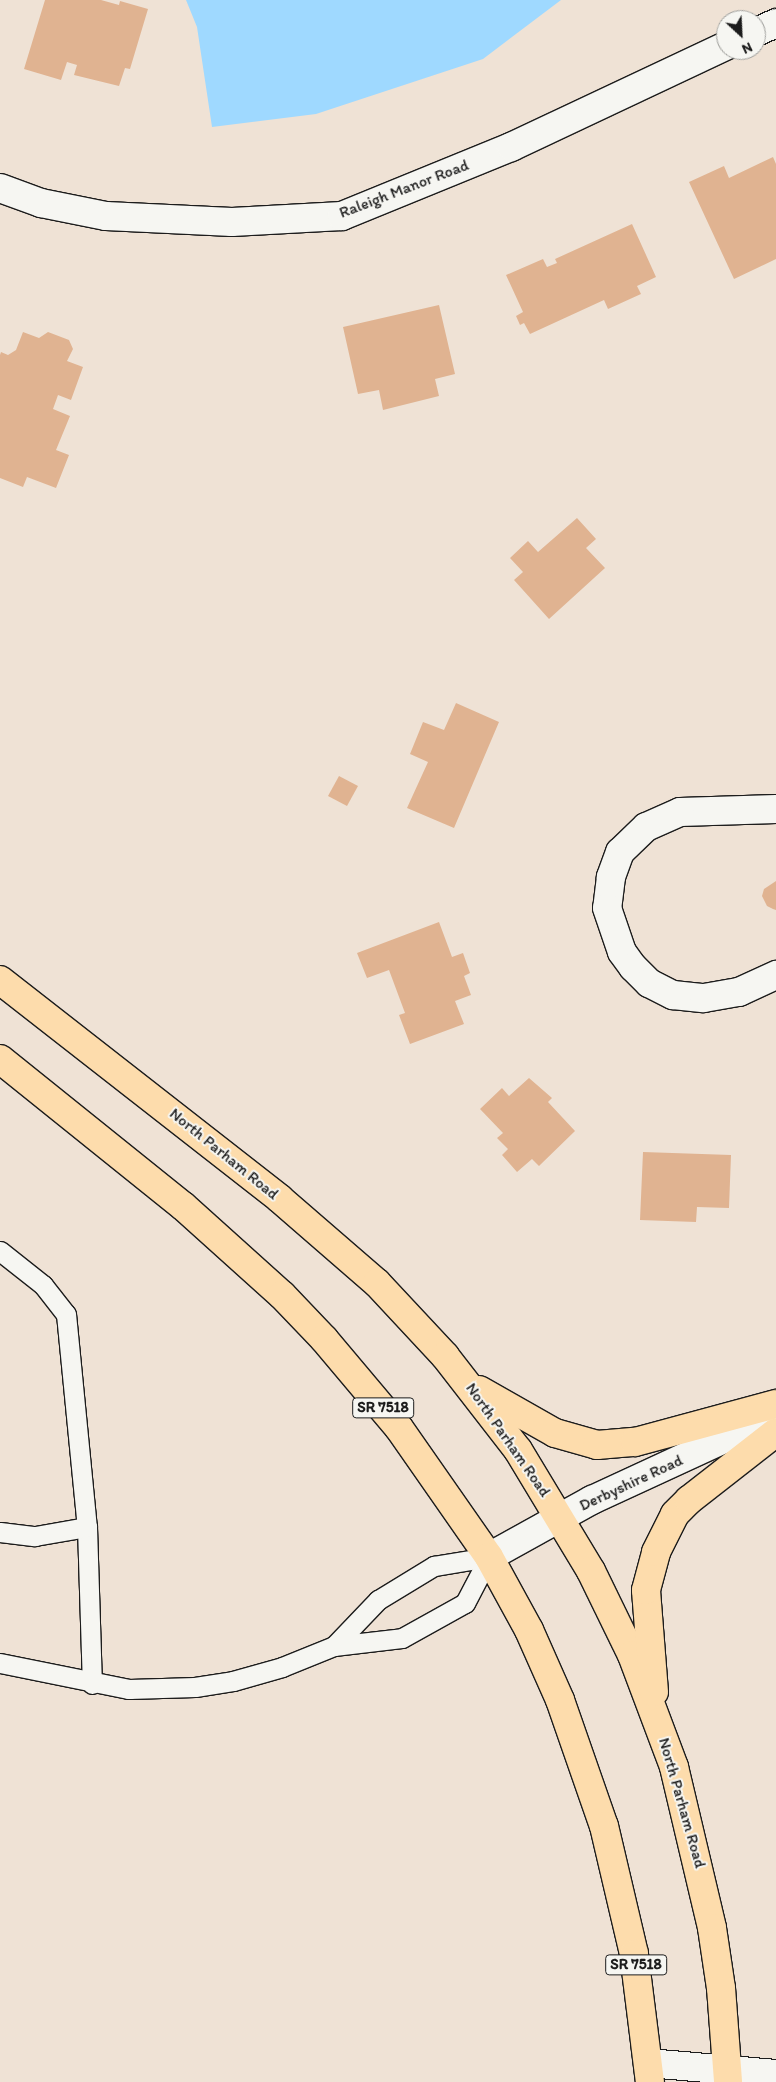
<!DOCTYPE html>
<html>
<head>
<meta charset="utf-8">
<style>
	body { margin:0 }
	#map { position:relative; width:776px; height:2082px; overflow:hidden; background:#efe2d5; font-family:Itim,sans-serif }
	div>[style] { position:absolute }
	.water>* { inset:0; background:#9fd9ff }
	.building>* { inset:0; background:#e0b391 }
	.roads { filter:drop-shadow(1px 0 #1c1c1c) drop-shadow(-1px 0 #1c1c1c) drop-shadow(0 1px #1c1c1c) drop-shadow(0 -1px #1c1c1c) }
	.service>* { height:19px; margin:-9.5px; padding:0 9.5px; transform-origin:9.5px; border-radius:9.5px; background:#f6f6f2 }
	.minor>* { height:28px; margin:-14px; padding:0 14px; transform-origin:14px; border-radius:14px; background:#f6f6f2 }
	.tertiary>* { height:28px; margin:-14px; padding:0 14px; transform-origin:14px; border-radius:14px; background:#f6f6f2 }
	.trunk>* { height:28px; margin:-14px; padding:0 14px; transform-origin:14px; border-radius:14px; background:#fddcac }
	span { translate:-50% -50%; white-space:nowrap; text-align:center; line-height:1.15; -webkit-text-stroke:4px #f6f6f2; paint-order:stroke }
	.shield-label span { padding:1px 4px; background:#f6f6f2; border:1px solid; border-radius:4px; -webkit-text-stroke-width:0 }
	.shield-label { font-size:15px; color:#1c1c1c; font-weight:700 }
	.street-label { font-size:16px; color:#1c1c1c }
	.north { position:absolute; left:716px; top:10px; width:50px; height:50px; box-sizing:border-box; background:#f6f6f2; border:1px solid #9f9f9c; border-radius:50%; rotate:155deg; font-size:14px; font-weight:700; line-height:20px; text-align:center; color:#1c1c1c }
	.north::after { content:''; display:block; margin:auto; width:18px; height:22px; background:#1c1c1c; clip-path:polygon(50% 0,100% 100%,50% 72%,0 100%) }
</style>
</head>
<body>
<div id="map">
	<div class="water">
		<i style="clip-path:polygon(186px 0,561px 0,483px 59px,316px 114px,212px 127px,197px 27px)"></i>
	</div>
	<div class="building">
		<i style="clip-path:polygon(45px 0,101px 0,119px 5px,120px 1px,148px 9px,130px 69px,125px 68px,119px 86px,74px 75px,77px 65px,67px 62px,61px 80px,24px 69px)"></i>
		<i style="clip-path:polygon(773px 157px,776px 164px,776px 259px,734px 279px,689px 182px,724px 166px,729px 178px)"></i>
		<i style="clip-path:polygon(632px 224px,656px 277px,637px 286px,641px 294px,608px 309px,604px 300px,530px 334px,524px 323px,520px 325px,516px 316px,523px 312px,506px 275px,543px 259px,547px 267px,557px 263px,555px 259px)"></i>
		<i style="clip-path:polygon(439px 305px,455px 374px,435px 379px,439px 396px,383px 410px,379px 390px,358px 394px,343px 327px)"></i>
		<i style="clip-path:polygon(23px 332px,39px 338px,48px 332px,69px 340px,73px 349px,67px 361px,83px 367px,71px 400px,58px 395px,53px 409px,70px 416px,56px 450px,69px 455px,56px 488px,27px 477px,23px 487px,0 478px,0 355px,1px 352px,8px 355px,16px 350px)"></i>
		<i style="clip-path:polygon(577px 518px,596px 539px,586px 548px,605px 568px,549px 619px,514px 580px,523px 572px,510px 558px,528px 541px,538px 552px)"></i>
		<i style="clip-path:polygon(456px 703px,499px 722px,454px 828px,407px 808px,428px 762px,410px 754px,423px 722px,444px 730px)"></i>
		<i style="clip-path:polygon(339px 776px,358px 786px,347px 806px,328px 796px)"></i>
		<i style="clip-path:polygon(776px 881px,776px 910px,773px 909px,767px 906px,762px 896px,764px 889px)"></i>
		<i style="clip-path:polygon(439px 922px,452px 957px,463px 953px,470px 973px,464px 976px,471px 995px,455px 1001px,464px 1024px,410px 1044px,399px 1015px,405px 1013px,389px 970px,367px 978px,357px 953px)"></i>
		<i style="clip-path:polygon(529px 1078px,552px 1098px,548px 1102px,575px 1131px,539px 1166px,532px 1159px,517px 1172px,502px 1155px,508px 1149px,497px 1138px,503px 1133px,480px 1109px,502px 1088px,509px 1096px)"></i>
		<i style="clip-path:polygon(643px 1152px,731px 1155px,729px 1208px,697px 1207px,696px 1222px,640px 1220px)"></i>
	</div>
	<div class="roads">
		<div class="service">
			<i style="left:0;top:1251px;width:55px;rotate:38.3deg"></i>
			<i style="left:43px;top:1285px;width:37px;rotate:52deg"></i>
			<i style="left:66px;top:1314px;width:214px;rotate:84.4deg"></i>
			<i style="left:87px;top:1527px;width:157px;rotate:88.2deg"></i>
			<i style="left:0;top:1532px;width:35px;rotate:7deg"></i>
			<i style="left:35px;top:1536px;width:53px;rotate:-9.8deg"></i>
			<i style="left:334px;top:1646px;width:64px;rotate:-46.3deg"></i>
			<i style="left:378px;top:1600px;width:66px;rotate:-31.3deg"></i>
			<i style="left:434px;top:1566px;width:56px;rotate:-9.3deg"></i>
			<i style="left:0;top:1663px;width:132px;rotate:11.4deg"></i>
			<i style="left:129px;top:1689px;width:66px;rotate:-1.7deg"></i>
			<i style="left:195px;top:1687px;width:38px;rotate:-9deg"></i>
			<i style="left:233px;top:1681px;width:51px;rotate:-15.9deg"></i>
			<i style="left:282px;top:1667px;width:56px;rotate:-22deg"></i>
			<i style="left:334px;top:1646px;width:68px;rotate:-6.7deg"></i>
			<i style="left:402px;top:1638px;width:72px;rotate:-29.1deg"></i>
			<i style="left:465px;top:1603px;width:52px;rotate:-62.4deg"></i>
		</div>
		<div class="minor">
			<i style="left:756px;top:32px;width:22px;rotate:-24deg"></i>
			<i style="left:0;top:188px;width:44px;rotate:20.1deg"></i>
			<i style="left:41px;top:203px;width:66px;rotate:11.3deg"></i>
			<i style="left:106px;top:216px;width:126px;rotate:2.7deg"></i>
			<i style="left:232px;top:222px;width:110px;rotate:-3.1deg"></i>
			<i style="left:342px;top:216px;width:183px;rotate:-22.2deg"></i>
			<i style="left:511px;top:147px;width:238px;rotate:-25.2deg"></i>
			<i style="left:776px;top:809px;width:96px;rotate:178.2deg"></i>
			<i style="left:680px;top:812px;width:37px;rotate:156deg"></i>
			<i style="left:646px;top:827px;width:36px;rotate:136deg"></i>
			<i style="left:620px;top:852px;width:27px;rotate:110deg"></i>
			<i style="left:611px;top:877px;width:31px;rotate:97deg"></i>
			<i style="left:607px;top:908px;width:46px;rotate:71.2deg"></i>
			<i style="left:622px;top:952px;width:19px;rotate:54deg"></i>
			<i style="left:633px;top:967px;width:23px;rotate:45deg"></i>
			<i style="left:649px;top:983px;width:27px;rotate:27deg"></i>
			<i style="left:673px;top:995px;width:31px;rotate:6deg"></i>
			<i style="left:704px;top:998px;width:36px;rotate:-10deg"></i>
			<i style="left:739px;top:992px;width:41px;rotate:-24.7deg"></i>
			<i style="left:648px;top:2063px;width:128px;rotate:4.9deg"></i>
		</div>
		<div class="tertiary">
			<i style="left:489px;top:1557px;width:118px;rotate:-29deg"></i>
			<i style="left:592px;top:1500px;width:203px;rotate:-24.8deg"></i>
		</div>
		<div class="trunk">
			<i style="left:0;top:980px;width:355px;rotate:38deg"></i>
			<i style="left:280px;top:1199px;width:128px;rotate:40.9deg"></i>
			<i style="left:377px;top:1283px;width:100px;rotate:47deg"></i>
			<i style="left:445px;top:1356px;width:119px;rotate:52.2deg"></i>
			<i style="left:518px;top:1450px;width:141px;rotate:58.9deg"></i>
			<i style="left:591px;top:1571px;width:93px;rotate:64deg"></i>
			<i style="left:632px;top:1655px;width:120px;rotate:69.4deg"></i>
			<i style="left:674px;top:1767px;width:165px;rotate:76.7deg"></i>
			<i style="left:712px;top:1928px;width:61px;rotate:81.5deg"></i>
			<i style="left:721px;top:1988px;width:94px;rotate:85.7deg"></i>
			<i style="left:0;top:1059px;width:235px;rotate:38.8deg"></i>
			<i style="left:183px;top:1206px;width:133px;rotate:42deg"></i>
			<i style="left:282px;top:1295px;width:61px;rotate:46.3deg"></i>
			<i style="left:324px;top:1339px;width:116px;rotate:49.9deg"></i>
			<i style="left:399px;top:1428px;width:157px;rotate:55.1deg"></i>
			<i style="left:489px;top:1557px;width:83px;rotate:61.3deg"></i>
			<i style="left:529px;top:1630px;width:77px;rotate:66.1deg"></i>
			<i style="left:560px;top:1700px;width:133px;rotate:70.8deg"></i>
			<i style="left:604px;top:1826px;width:131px;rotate:76.8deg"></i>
			<i style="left:634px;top:1954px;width:129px;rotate:82.9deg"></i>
			<i style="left:479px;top:1390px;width:87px;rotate:29.5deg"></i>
			<i style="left:555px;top:1433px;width:44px;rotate:15.9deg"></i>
			<i style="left:597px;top:1445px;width:38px;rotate:-5deg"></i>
			<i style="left:635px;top:1442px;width:146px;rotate:-15.1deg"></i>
			<i style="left:654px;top:1692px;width:102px;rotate:-94.5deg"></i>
			<i style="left:646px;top:1590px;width:39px;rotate:-75deg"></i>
			<i style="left:656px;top:1552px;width:42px;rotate:-63.4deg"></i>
			<i style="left:675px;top:1514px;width:20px;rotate:-45deg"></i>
			<i style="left:689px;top:1500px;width:110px;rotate:-38deg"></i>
		</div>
	</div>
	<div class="shield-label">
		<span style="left:383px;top:1408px">SR 7518</span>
		<span style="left:636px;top:1965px">SR 7518</span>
	</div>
	<div class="street-label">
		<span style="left:404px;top:189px;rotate:-21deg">Raleigh Manor Road</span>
		<span style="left:224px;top:1154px;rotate:39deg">North Parham Road</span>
		<span style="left:508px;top:1440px;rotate:55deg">North Parham Road</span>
		<span style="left:631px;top:1483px;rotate:-25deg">Derbyshire Road</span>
		<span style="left:682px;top:1803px;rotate:74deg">North Parham Road</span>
	</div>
	<div class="north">N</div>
</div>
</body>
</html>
